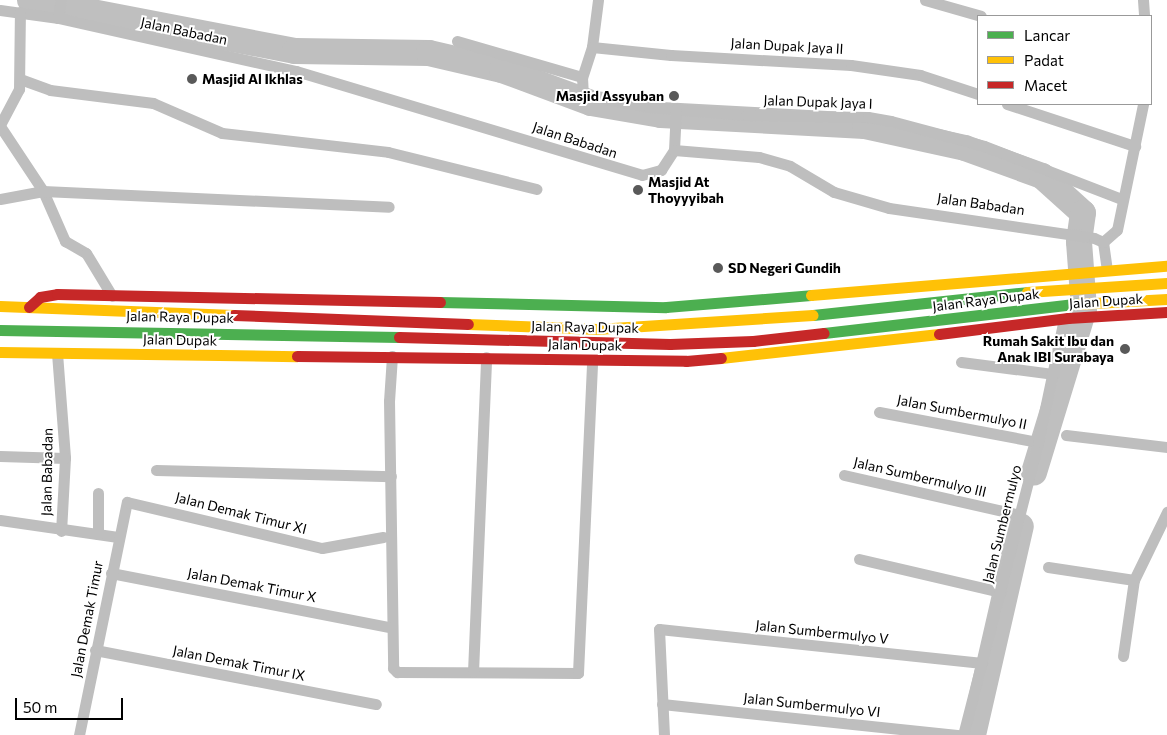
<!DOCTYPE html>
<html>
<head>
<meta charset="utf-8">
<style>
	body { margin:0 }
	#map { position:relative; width:1167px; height:735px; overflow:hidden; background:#fff; font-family:Commissioner,sans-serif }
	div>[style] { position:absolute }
	.river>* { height:26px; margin:-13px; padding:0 13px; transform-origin:13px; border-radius:13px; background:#bfbfbf }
	.street>* { height:11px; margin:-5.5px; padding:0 5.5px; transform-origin:5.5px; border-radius:5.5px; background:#bebebe }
	.fast>* { height:11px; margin:-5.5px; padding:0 5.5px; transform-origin:5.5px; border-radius:5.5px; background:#4caf50 }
	.slow>* { height:11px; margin:-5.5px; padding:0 5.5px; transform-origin:5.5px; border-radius:5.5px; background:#ffc107 }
	.jam>* { height:11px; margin:-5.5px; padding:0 5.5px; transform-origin:5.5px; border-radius:5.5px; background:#c62828 }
	.dots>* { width:14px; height:14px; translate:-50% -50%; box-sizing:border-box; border:2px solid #fff; border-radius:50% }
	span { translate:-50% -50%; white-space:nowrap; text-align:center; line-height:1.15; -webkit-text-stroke:4px #fff; paint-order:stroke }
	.street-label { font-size:14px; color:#000 }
	.poi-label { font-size:14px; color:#000; font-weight:700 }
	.left { translate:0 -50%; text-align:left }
	.right { translate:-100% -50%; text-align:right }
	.legend { position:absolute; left:977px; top:15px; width:175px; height:90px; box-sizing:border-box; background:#fff; border:1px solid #999; margin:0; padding:6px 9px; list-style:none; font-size:15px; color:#000 }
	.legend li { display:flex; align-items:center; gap:10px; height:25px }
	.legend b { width:25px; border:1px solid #999 }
	.scale { position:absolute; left:15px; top:698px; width:108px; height:22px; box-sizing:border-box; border:2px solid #000; border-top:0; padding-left:6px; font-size:15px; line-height:18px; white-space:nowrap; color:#000; -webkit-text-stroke:4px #fff; paint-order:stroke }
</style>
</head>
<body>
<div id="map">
	<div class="river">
		<i style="left:30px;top:0;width:270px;rotate:10.9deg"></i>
		<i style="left:295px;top:51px;width:134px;rotate:0.9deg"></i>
		<i style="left:429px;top:53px;width:75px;rotate:13.1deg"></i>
		<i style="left:502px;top:70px;width:95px;rotate:20.3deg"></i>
		<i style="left:591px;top:103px;width:71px;rotate:9.7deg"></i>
		<i style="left:661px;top:115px;width:204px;rotate:3.1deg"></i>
		<i style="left:865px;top:126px;width:102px;rotate:12.4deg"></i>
		<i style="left:965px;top:148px;width:82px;rotate:20deg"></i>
		<i style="left:1042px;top:176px;width:55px;rotate:42.1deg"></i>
		<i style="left:1083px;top:213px;width:29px;rotate:98deg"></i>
		<i style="left:1079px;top:242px;width:67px;rotate:85.7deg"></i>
		<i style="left:1084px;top:309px;width:171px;rotate:107deg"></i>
		<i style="left:973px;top:735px;width:214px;rotate:-77.1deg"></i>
	</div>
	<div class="street">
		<i style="left:598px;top:0;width:47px;rotate:97.3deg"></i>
		<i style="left:592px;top:47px;width:32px;rotate:108deg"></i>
		<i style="left:582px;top:77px;width:18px;rotate:87deg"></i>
		<i style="left:583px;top:95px;width:67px;rotate:10.3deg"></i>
		<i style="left:649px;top:107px;width:97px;rotate:4.7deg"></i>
		<i style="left:746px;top:115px;width:122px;rotate:0.9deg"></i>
		<i style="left:868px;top:117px;width:23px;rotate:10deg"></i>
		<i style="left:891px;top:121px;width:96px;rotate:15deg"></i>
		<i style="left:984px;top:146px;width:147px;rotate:21.1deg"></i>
		<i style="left:925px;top:0;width:58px;rotate:15.9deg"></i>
		<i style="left:1143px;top:0;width:16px;rotate:86deg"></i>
		<i style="left:0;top:10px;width:59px;rotate:7.9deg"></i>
		<i style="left:58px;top:18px;width:244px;rotate:12.6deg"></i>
		<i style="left:296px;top:71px;width:361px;rotate:16.7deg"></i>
		<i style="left:642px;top:175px;width:20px;rotate:-15deg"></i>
		<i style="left:661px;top:170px;width:24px;rotate:-57deg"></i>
		<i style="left:674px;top:150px;width:41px;rotate:-87.2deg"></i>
		<i style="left:58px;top:18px;width:18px;rotate:-81deg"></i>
		<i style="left:457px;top:41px;width:130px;rotate:16.1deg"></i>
		<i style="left:592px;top:47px;width:79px;rotate:5.8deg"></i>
		<i style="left:671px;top:55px;width:180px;rotate:3.2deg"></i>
		<i style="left:851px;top:65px;width:70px;rotate:8.2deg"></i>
		<i style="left:920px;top:75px;width:61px;rotate:18.1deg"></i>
		<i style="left:20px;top:79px;width:32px;rotate:20deg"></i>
		<i style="left:50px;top:90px;width:104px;rotate:7.2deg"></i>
		<i style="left:153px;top:103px;width:75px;rotate:23.5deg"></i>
		<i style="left:222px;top:133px;width:167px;rotate:6.5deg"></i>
		<i style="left:388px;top:152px;width:153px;rotate:14deg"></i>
		<i style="left:1007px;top:104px;width:135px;rotate:18.2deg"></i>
		<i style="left:0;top:125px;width:41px;rotate:-62.2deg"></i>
		<i style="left:19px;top:89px;width:77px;rotate:-89.3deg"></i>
		<i style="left:0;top:126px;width:78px;rotate:56.5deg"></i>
		<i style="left:43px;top:191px;width:55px;rotate:66.3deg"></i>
		<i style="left:65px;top:241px;width:24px;rotate:30deg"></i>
		<i style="left:86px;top:253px;width:50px;rotate:58.8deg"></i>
		<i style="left:674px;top:150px;width:85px;rotate:4.7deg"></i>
		<i style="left:759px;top:157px;width:32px;rotate:16deg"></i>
		<i style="left:790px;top:166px;width:51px;rotate:30.6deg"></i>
		<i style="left:834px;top:192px;width:57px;rotate:16.2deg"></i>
		<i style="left:889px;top:208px;width:207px;rotate:8.3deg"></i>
		<i style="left:1094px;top:238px;width:10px;rotate:24deg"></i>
		<i style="left:1103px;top:242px;width:28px;rotate:82deg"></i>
		<i style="left:0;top:199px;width:44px;rotate:-10.5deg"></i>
		<i style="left:43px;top:191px;width:346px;rotate:2.6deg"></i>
		<i style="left:1103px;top:242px;width:18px;rotate:-41deg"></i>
		<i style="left:1117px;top:230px;width:129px;rotate:-78.3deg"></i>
		<i style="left:57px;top:353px;width:105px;rotate:85.6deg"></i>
		<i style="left:65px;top:458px;width:73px;rotate:93.1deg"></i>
		<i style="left:392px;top:356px;width:45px;rotate:93.8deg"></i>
		<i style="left:389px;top:401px;width:267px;rotate:89.1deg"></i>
		<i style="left:393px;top:668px;width:6px;rotate:45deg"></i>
		<i style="left:397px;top:672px;width:181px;rotate:0.3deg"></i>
		<i style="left:578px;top:673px;width:311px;rotate:-87.4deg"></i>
		<i style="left:961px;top:362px;width:94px;rotate:7.4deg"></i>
		<i style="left:879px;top:412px;width:162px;rotate:10.7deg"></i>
		<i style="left:1066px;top:435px;width:102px;rotate:6.8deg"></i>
		<i style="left:0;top:456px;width:65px;rotate:1.8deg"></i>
		<i style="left:156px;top:470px;width:235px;rotate:1.5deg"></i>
		<i style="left:844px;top:475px;width:180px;rotate:12.8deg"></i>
		<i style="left:0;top:520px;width:119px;rotate:8.2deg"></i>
		<i style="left:98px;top:534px;width:41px;rotate:-90deg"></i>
		<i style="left:859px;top:559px;width:146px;rotate:13.1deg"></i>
		<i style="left:1048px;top:567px;width:87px;rotate:8.6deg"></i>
		<i style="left:111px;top:573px;width:282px;rotate:11deg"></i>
		<i style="left:95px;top:650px;width:286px;rotate:10.9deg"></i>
		<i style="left:1123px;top:656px;width:77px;rotate:-81.8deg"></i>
		<i style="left:1134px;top:580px;width:76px;rotate:-64.1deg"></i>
		<i style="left:473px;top:672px;width:315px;rotate:-87.6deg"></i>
		<i style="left:662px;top:704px;width:299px;rotate:6deg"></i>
		<i style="left:79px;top:735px;width:238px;rotate:-78.4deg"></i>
		<i style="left:127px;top:502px;width:200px;rotate:13.3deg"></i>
		<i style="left:322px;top:548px;width:62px;rotate:-10.2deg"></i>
		<i style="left:664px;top:735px;width:106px;rotate:-92.7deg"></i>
		<i style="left:659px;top:629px;width:325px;rotate:6deg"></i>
		<i style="left:963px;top:735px;width:302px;rotate:-75.6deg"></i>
		<i style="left:1038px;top:442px;width:126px;rotate:-78.1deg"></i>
	</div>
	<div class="fast">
		<i style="left:440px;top:302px;width:226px;rotate:1.3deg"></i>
		<i style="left:666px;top:307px;width:145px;rotate:-4.7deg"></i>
		<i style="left:813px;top:315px;width:215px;rotate:-6.1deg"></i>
		<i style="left:0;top:330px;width:399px;rotate:1deg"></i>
		<i style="left:824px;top:333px;width:254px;rotate:-6.6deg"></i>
	</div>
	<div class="slow">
		<i style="left:1027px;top:292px;width:140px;rotate:-3.7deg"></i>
		<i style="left:811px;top:295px;width:357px;rotate:-4.7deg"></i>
		<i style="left:1076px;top:304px;width:91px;rotate:-3.1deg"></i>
		<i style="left:0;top:306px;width:234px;rotate:2.2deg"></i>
		<i style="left:468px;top:324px;width:129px;rotate:2.2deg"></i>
		<i style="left:597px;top:329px;width:216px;rotate:-3.7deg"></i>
		<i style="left:0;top:352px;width:297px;rotate:0.8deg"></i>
		<i style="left:721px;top:358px;width:219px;rotate:-6.3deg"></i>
	</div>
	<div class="jam">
		<i style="left:29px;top:307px;width:15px;rotate:-42deg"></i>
		<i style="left:40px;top:297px;width:17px;rotate:-10deg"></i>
		<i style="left:57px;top:294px;width:383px;rotate:1.2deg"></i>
		<i style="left:234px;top:315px;width:234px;rotate:2.2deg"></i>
		<i style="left:939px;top:334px;width:130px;rotate:-7.1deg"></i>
		<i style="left:1068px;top:318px;width:99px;rotate:-3.5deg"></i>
		<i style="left:399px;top:337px;width:271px;rotate:1.5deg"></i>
		<i style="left:670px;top:344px;width:83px;rotate:-2.1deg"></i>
		<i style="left:753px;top:341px;width:71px;rotate:-6.4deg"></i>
		<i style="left:297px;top:356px;width:389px;rotate:0.7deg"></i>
		<i style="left:686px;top:361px;width:35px;rotate:-5deg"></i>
	</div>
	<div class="dots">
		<i style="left:192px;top:79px;background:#595959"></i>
		<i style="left:674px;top:96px;background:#595959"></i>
		<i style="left:638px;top:190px;background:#595959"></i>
		<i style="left:718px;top:268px;background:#595959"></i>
		<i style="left:1125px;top:349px;background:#595959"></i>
	</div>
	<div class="street-label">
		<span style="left:184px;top:31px;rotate:12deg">Jalan Babadan</span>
		<span style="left:787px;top:46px;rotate:3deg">Jalan Dupak Jaya II</span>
		<span style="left:818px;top:102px;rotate:2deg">Jalan Dupak Jaya I</span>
		<span style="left:575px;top:140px;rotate:18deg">Jalan Babadan</span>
		<span style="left:981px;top:204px;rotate:8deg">Jalan Babadan</span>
		<span style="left:986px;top:300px;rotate:-7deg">Jalan Raya Dupak</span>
		<span style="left:1106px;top:301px;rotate:-4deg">Jalan Dupak</span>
		<span style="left:180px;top:317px;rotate:1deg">Jalan Raya Dupak</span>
		<span style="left:585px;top:327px;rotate:1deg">Jalan Raya Dupak</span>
		<span style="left:180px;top:340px;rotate:1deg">Jalan Dupak</span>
		<span style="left:585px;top:345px;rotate:1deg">Jalan Dupak</span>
		<span style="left:962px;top:412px;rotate:11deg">Jalan Sumbermulyo II</span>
		<span style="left:47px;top:472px;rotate:-89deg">Jalan Babadan</span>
		<span style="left:920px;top:477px;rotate:13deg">Jalan Sumbermulyo III</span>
		<span style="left:241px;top:513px;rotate:14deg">Jalan Demak Timur XI</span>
		<span style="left:1002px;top:524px;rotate:-76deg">Jalan Sumbermulyo</span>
		<span style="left:252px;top:585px;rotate:11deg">Jalan Demak Timur X</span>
		<span style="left:87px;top:619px;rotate:-79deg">Jalan Demak Timur</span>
		<span style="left:822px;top:632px;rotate:6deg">Jalan Sumbermulyo V</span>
		<span style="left:239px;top:663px;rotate:11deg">Jalan Demak Timur IX</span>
		<span style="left:812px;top:705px;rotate:6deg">Jalan Sumbermulyo VI</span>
	</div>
	<div class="poi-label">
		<span class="left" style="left:202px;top:79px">Masjid Al Ikhlas</span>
		<span class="right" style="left:664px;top:96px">Masjid Assyuban</span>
		<span class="left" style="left:648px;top:190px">Masjid At<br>Thoyyyibah</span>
		<span class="left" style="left:728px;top:268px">SD Negeri Gundih</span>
		<span class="right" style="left:1114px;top:349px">Rumah Sakit Ibu dan<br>Anak IBI Surabaya</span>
	</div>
	<ul class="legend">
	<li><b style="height:6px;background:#4caf50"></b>Lancar</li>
	<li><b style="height:6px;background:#ffc107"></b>Padat</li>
	<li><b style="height:6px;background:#c62828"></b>Macet</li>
	</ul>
	<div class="scale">50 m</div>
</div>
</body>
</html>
